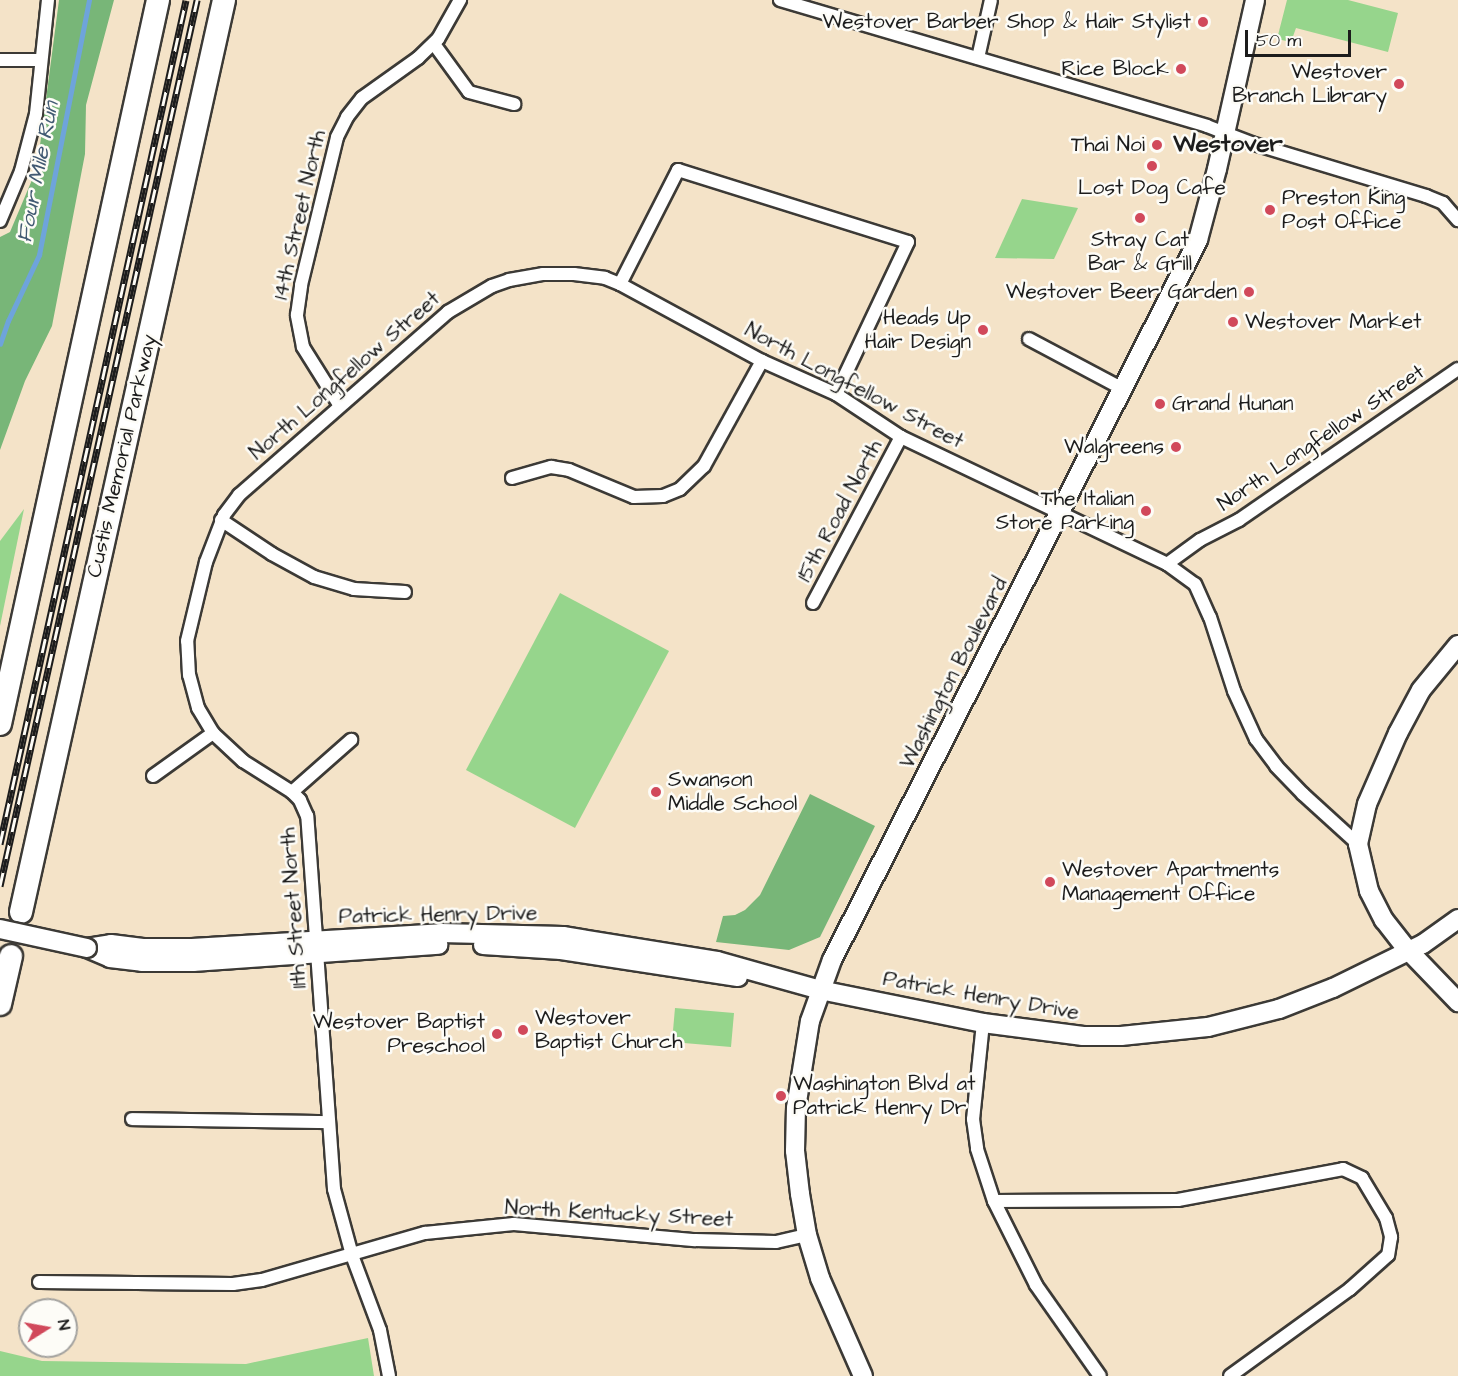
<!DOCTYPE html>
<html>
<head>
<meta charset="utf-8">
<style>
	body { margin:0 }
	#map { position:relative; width:1458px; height:1376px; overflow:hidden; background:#f4e3c8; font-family:"Architects Daughter",sans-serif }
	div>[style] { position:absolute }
	.green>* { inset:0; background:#96d58c }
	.forest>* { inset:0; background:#78b678 }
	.stream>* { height:4.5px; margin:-2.25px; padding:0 2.25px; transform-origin:2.25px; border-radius:2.25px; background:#6ea4db }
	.roads { filter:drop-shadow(2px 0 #3c3a36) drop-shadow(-2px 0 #3c3a36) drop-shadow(0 2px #3c3a36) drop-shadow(0 -2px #3c3a36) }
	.street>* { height:12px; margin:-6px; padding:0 6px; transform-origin:6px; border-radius:6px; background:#fff }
	.secondary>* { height:18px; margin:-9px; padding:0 9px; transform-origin:9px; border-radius:9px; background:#fff }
	.highway>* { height:22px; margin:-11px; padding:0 11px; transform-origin:11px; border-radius:11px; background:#fff }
	.rail>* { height:7px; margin-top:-3.5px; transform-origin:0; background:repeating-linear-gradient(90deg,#fdfcf7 0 14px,#1c1c1c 0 28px); box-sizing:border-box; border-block:2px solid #1c1c1c }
	.bridges { filter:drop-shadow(2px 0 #3c3a36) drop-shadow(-2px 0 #3c3a36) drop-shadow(0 2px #3c3a36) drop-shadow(0 -2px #3c3a36) }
	.secondary-bridge>* { height:18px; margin:-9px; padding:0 9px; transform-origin:9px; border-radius:9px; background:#fff }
	.dots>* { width:16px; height:16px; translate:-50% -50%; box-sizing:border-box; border:3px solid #fdfcf7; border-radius:50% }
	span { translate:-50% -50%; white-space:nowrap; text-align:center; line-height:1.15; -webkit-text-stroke:5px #fdfcf7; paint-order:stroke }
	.poi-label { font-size:21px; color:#1c1c1c }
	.right { translate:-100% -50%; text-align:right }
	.left { translate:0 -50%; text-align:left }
	.street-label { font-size:21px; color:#1c1c1c }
	.water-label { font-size:22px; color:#415972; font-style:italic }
	.quarter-label { font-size:24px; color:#1c1c1c; font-weight:700 }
	.north { position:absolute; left:18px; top:1298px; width:60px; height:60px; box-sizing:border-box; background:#fdfcf7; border:2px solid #a3a29f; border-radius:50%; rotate:79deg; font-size:16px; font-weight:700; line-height:24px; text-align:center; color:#1c1c1c }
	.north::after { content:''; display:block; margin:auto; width:21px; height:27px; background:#d1495b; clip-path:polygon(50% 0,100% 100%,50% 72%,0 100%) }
	.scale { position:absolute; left:1245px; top:30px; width:106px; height:27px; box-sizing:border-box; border:3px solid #1c1c1c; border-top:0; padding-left:8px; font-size:18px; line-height:21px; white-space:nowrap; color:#1c1c1c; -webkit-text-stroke:4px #fdfcf7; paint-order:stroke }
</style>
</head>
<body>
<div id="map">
	<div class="green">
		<i style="clip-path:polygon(1287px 0,1348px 0,1398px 13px,1388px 52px,1296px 28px,1291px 42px,1277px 39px)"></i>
		<i style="clip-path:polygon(1022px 199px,1078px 208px,1054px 259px,995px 258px)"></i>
		<i style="clip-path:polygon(24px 509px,0 626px,0 541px)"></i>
		<i style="clip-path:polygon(560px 593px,669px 651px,575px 828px,466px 770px)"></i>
		<i style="clip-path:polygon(675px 1008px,734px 1013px,731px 1047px,672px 1042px)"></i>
		<i style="clip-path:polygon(368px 1338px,374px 1376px,0 1376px,0 1351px,42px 1361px,246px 1364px)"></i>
	</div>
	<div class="forest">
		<i style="clip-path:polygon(59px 0,114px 0,86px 105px,85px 154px,52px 326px,25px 381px,0 450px,0 237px,10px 232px,37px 168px)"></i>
		<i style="clip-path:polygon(810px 794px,875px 826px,820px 937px,789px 950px,716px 942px,723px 916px,735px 915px,745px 910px,760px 895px)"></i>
	</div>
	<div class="stream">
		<i style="left:0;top:344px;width:24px;rotate:-71deg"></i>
		<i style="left:8px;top:321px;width:73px;rotate:-64.8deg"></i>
		<i style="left:39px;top:255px;width:260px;rotate:-78.9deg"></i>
	</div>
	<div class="roads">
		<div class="street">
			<i style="left:780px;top:0;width:445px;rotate:16.4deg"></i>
			<i style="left:1207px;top:126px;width:47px;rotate:21.1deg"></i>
			<i style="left:1251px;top:143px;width:183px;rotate:16.8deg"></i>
			<i style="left:1426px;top:196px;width:18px;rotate:22deg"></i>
			<i style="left:1443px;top:203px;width:23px;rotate:49deg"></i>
			<i style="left:434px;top:44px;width:59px;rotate:53.9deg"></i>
			<i style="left:469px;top:92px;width:47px;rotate:14.9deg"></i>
			<i style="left:978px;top:58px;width:59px;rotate:-77.4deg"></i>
			<i style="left:0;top:60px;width:41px"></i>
			<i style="left:0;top:221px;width:54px;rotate:-67.2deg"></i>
			<i style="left:21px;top:171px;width:59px;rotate:-75.3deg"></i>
			<i style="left:36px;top:114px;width:115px;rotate:-84deg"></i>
			<i style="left:620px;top:284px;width:128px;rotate:-63deg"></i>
			<i style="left:678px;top:170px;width:241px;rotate:17.4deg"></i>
			<i style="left:908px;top:242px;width:168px;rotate:115.3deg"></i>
			<i style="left:1029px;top:339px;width:106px;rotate:28deg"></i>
			<i style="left:340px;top:406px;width:70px;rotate:-122.1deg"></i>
			<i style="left:303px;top:347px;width:33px;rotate:-101deg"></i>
			<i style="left:297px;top:315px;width:30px;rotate:-82deg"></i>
			<i style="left:301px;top:285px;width:152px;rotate:-76.3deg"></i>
			<i style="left:337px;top:137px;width:22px;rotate:-63deg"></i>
			<i style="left:347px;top:117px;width:24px;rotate:-52deg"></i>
			<i style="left:362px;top:98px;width:69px;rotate:-35.5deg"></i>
			<i style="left:418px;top:58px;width:28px;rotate:-44deg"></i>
			<i style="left:438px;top:39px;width:45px;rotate:-60.6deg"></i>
			<i style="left:512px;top:478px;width:41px;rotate:-15.8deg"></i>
			<i style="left:551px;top:467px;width:18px;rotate:9deg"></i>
			<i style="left:569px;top:470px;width:70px;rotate:22.6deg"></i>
			<i style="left:634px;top:497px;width:29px;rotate:-2deg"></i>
			<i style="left:663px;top:496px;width:18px;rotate:-22deg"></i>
			<i style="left:680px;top:489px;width:33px;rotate:-44deg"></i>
			<i style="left:704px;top:466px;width:120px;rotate:-61.1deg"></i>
			<i style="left:221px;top:520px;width:61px;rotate:33.7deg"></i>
			<i style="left:272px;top:554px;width:48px;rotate:28.7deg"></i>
			<i style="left:314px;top:577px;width:42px;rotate:16.7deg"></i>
			<i style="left:354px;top:589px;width:51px;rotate:3.4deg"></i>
			<i style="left:1167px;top:564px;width:34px;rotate:36deg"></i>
			<i style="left:1195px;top:584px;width:36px;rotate:66deg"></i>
			<i style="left:1210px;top:617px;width:78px;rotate:72deg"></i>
			<i style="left:1234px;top:691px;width:53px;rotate:65.4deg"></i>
			<i style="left:1256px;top:739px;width:34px;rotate:53deg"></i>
			<i style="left:1276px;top:766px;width:39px;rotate:46deg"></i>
			<i style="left:1303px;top:794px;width:74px;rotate:42.3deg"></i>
			<i style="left:813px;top:603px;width:188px;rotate:-62.1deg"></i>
			<i style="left:153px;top:776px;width:74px;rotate:-35.6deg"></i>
			<i style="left:292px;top:792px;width:79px;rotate:-41.4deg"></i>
			<i style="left:983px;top:1023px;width:97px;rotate:95.9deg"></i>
			<i style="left:973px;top:1119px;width:30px;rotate:82deg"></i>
			<i style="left:977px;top:1149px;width:55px;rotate:71.9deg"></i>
			<i style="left:994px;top:1201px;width:94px;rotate:63.4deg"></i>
			<i style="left:1036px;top:1285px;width:111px;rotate:54.9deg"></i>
			<i style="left:132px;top:1119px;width:196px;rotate:0.9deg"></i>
			<i style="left:994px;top:1201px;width:184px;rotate:-0.3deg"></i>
			<i style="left:1178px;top:1200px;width:168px;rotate:-10.6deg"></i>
			<i style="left:1343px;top:1169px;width:21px;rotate:25deg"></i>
			<i style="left:1362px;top:1178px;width:47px;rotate:59deg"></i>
			<i style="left:1386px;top:1218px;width:20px;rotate:75deg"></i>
			<i style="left:1391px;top:1237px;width:18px;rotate:99deg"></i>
			<i style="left:1388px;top:1255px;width:51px;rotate:138.2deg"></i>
			<i style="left:1350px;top:1289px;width:148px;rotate:144.1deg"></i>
			<i style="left:39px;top:1282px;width:194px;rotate:0.6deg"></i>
			<i style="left:233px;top:1284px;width:29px;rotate:-8deg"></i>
			<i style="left:262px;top:1280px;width:170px;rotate:-16.1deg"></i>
			<i style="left:425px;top:1233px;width:89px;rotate:-5.8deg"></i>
			<i style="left:514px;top:1224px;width:182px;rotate:5.1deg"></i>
			<i style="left:695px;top:1240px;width:81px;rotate:1.4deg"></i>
			<i style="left:776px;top:1242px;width:32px;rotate:-13deg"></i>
			<i style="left:389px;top:1376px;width:47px;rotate:-101.1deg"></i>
			<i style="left:380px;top:1330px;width:80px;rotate:-110.5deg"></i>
			<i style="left:352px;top:1255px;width:68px;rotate:-105.3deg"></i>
			<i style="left:334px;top:1189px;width:374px;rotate:-94.1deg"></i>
			<i style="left:307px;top:816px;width:17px;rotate:-114deg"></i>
			<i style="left:300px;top:800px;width:11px;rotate:-135deg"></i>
			<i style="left:292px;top:792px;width:58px;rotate:-147.7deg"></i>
			<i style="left:243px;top:761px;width:41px;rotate:-137deg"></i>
			<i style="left:213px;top:733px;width:29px;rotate:-121deg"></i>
			<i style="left:198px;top:708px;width:34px;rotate:-105deg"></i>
			<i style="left:189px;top:675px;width:34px;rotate:-93deg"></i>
			<i style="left:187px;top:641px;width:81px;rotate:-76.5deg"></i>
			<i style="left:206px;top:562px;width:50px;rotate:-69deg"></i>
			<i style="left:224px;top:515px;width:25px;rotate:-53deg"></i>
			<i style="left:239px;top:495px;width:278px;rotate:-41.2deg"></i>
			<i style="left:448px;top:312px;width:51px;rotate:-30.6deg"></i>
			<i style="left:492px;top:286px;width:18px;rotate:-19deg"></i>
			<i style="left:509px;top:280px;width:35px;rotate:-10deg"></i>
			<i style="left:543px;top:274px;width:31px"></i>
			<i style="left:574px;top:274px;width:31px;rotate:7deg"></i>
			<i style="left:605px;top:278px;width:16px;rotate:22deg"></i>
			<i style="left:620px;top:284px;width:162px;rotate:28.5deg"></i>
			<i style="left:762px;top:361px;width:81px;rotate:24deg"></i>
			<i style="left:836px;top:394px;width:78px;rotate:33.5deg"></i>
			<i style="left:901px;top:437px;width:295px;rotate:25.5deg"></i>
			<i style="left:1167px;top:564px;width:41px;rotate:-36deg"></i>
			<i style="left:1200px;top:540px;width:44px;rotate:-27.1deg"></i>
			<i style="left:1239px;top:520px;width:266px;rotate:-34.6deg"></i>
		</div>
		<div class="secondary">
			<i style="left:1458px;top:645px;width:58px;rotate:129.4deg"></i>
			<i style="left:1421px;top:690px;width:49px;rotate:118.1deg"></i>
			<i style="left:1398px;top:733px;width:77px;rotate:113.6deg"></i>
			<i style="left:1367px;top:804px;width:41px;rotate:102.7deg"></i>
			<i style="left:1358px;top:844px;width:48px;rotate:76.8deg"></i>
			<i style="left:1369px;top:891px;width:33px;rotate:63deg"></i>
			<i style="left:1384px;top:920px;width:37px;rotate:52deg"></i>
			<i style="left:1407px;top:949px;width:74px;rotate:46.1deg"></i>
			<i style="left:483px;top:945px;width:78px;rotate:3.7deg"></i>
			<i style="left:561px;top:950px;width:179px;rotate:8.7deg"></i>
			<i style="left:87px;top:948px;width:24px;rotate:-9deg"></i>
			<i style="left:111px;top:944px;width:32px;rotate:7deg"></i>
			<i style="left:143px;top:948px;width:49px"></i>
			<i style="left:192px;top:948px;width:249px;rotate:-3.4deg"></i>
			<i style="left:441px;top:933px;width:122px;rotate:1.4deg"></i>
			<i style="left:563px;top:936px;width:156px;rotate:9.2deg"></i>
			<i style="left:717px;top:961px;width:107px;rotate:15.7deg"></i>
			<i style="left:820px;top:990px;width:166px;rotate:11.4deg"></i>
			<i style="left:983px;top:1023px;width:101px;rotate:7.4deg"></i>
			<i style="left:1083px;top:1036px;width:38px"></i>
			<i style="left:1121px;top:1036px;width:87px;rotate:-5.9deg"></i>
			<i style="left:1208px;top:1027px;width:73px;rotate:-14.2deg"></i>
			<i style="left:1279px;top:1009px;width:58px;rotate:-21.3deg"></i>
			<i style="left:1333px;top:988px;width:100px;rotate:-26.1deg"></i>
			<i style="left:1423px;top:944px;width:43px;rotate:-35.5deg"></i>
			<i style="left:87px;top:948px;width:25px;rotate:23deg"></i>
			<i style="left:110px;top:958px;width:32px;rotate:7deg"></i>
			<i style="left:142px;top:962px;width:51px"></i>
			<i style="left:193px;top:962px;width:246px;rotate:-4deg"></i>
			<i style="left:863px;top:1376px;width:107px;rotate:-113.7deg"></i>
			<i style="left:820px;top:1278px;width:45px;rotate:-106.8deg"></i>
			<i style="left:807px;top:1235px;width:42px;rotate:-99.7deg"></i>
			<i style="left:800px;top:1194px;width:43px;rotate:-96.6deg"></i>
			<i style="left:795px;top:1151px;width:43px;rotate:-88.7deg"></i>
			<i style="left:796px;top:1108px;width:88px;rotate:-80.9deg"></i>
			<i style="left:810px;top:1021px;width:65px;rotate:-70.2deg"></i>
			<i style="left:832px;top:960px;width:808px;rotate:-63.05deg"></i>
			<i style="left:1198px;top:240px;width:73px;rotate:-75deg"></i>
			<i style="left:1217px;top:169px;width:173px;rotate:-77.3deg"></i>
		</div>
		<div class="highway">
			<i style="left:0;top:724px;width:741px;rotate:-77.69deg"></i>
			<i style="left:21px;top:912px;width:934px;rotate:-77.45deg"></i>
			<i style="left:0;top:1004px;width:49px;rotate:-77.1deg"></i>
		</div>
	</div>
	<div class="rail">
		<i style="left:0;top:844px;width:864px;rotate:-77.57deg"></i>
		<i style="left:0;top:886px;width:908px;rotate:-77.46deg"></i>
	</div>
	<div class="bridges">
		<div class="secondary-bridge">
			<i style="left:0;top:929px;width:89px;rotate:12.3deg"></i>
		</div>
	</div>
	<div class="dots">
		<i style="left:1203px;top:22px;background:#d1495b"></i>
		<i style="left:1181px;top:69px;background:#d1495b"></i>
		<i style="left:1399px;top:84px;background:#d1495b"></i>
		<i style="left:1157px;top:145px;background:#d1495b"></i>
		<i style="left:1152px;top:166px;background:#d1495b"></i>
		<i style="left:1270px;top:210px;background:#d1495b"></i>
		<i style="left:1140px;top:218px;background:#d1495b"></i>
		<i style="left:1249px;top:292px;background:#d1495b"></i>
		<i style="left:1233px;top:322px;background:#d1495b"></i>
		<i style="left:983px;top:330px;background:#d1495b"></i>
		<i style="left:1160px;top:404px;background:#d1495b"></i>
		<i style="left:1176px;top:447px;background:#d1495b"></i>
		<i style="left:1146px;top:511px;background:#d1495b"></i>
		<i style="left:656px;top:792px;background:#d1495b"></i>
		<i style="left:1050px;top:882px;background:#d1495b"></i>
		<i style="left:523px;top:1030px;background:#d1495b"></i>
		<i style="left:497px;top:1034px;background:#d1495b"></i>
		<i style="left:781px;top:1096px;background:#d1495b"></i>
	</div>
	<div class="poi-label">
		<span class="right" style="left:1191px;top:22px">Westover Barber Shop &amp; Hair Stylist</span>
		<span class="right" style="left:1169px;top:69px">Rice Block</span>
		<span class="right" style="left:1387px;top:84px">Westover<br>Branch Library</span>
		<span class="right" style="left:1145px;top:145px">Thai Noi</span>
		<span style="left:1152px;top:188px">Lost Dog Cafe</span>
		<span class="left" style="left:1282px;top:210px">Preston King<br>Post Office</span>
		<span style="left:1140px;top:252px">Stray Cat<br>Bar &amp; Grill</span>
		<span class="right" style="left:1237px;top:292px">Westover Beer Garden</span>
		<span class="right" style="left:971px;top:330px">Heads Up<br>Hair Design</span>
		<span class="left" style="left:1245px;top:322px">Westover Market</span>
		<span class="left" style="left:1172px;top:404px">Grand Hunan</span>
		<span class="right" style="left:1164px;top:447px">Walgreens</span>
		<span class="right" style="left:1134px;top:511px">The Italian<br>Store Parking</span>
		<span class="left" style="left:668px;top:792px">Swanson<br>Middle School</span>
		<span class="left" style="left:1062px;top:882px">Westover Apartments<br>Management Office</span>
		<span class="left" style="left:535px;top:1030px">Westover<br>Baptist Church</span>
		<span class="right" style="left:485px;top:1034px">Westover Baptist<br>Preschool</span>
		<span class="left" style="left:793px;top:1096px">Washington Blvd at<br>Patrick Henry Dr</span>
	</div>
	<div class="street-label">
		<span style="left:300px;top:215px;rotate:-77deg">14th Street North</span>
		<span style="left:345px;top:376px;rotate:-41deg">North Longfellow Street</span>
		<span style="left:854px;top:386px;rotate:28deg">North Longfellow Street</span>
		<span style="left:1321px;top:438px;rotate:-34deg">North Longfellow Street</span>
		<span style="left:122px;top:456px;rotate:-77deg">Custis Memorial Parkway</span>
		<span style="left:840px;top:511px;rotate:-62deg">15th Road North</span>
		<span style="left:954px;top:673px;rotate:-63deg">Washington Boulevard</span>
		<span style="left:294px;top:908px;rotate:-94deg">11th Street North</span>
		<span style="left:438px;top:915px;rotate:-1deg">Patrick Henry Drive</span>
		<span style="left:981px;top:996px;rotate:10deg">Patrick Henry Drive</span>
		<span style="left:619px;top:1214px;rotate:3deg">North Kentucky Street</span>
	</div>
	<div class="water-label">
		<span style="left:38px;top:172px;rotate:-79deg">Four Mile Run</span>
	</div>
	<div class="quarter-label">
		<span style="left:1228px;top:145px">Westover</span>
	</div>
	<div class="north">N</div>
	<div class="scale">50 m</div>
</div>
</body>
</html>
